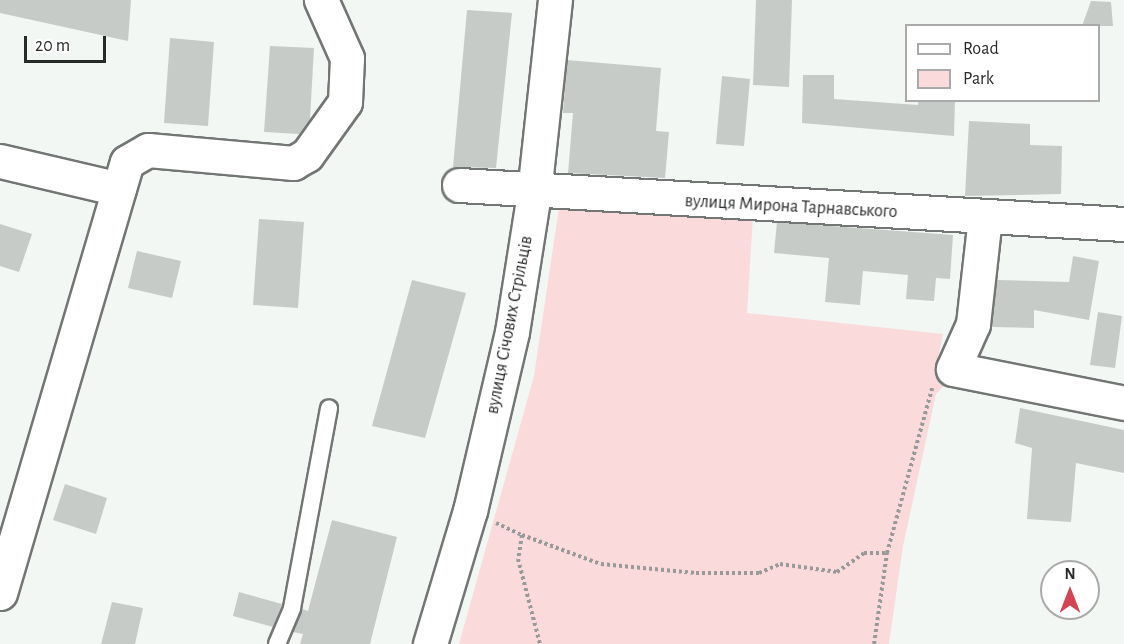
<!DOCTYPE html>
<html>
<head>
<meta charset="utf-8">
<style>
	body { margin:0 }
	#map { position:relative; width:1124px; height:644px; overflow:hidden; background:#f2f7f4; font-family:"Alegreya Sans",sans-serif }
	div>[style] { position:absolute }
	.green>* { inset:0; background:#fadadb }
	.building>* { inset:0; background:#c6cbc8 }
	.path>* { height:4px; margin-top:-2px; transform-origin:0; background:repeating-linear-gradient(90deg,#979a98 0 3px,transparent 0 6px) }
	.roads { filter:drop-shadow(2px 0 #727674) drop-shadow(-2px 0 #727674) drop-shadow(0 2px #727674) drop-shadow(0 -2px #727674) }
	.service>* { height:16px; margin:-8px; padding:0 8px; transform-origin:8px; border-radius:8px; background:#fff }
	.minor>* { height:33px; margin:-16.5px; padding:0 16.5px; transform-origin:16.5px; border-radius:16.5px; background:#fff }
	.tertiary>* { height:33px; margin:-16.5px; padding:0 16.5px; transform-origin:16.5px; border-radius:16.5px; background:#fff }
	span { translate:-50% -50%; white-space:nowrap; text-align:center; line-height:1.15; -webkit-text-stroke:5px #fff; paint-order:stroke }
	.street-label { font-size:18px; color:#282a29 }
	.legend { position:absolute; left:905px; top:24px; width:195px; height:78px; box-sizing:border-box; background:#fff; border:2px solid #a9aaa9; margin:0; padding:8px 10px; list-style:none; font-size:18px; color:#282a29 }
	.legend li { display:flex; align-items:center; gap:12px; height:30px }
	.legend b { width:30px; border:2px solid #a9aaa9 }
	.north { position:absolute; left:1040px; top:560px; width:60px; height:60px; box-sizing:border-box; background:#fff; border:2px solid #a9aaa9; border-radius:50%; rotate:0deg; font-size:16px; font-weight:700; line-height:24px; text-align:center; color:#282a29 }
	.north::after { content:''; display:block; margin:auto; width:21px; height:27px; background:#d44455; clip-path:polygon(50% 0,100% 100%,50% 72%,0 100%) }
	.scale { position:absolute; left:24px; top:36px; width:82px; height:27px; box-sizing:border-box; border:3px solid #282a29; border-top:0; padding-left:8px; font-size:18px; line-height:21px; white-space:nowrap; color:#282a29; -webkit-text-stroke:4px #fff; paint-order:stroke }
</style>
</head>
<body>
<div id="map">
	<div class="green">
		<i style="clip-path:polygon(560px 201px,753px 216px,747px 313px,943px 334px,935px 373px,949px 380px,936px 394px,903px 546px,889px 644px,459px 644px,534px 376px)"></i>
	</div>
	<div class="building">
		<i style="clip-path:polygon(0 0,131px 0,128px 41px,0 13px)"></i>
		<i style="clip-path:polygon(756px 0,792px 0,789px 87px,753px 85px)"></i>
		<i style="clip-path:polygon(1091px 1px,1111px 2px,1113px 26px,1082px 26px)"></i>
		<i style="clip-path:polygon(467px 10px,512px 13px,496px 168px,453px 167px)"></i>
		<i style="clip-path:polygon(170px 38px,214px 42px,208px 126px,164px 123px)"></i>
		<i style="clip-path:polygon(270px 46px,314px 48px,310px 119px,299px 134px,264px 132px)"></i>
		<i style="clip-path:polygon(567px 60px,661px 68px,656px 131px,669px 132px,665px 178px,568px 173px,573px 113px,563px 113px)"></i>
		<i style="clip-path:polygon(803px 75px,834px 75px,834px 99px,918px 105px,918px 100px,955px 100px,954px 136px,802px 123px)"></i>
		<i style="clip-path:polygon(722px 76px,750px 79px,744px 146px,716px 144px)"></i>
		<i style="clip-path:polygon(969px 121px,1030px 124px,1030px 145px,1062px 146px,1061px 194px,965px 196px)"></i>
		<i style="clip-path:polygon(259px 219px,304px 222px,298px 308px,253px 305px)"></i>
		<i style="clip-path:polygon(777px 222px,953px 235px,950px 279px,936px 278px,934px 301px,906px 299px,908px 275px,863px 271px,860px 305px,825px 302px,829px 258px,774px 253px)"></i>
		<i style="clip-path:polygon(0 224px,32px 234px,19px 272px,0 266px)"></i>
		<i style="clip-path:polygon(137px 251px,181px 261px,172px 298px,128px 288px)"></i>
		<i style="clip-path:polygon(1073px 256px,1099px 261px,1089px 320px,1034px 310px,1034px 328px,992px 327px,997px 280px,1069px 282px)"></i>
		<i style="clip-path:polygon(412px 280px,466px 293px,425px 438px,372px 426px)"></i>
		<i style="clip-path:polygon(1098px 312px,1122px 316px,1115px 368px,1090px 365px)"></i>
		<i style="clip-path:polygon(1020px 408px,1124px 430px,1124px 473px,1076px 463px,1071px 522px,1027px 519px,1032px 448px,1015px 443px)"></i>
		<i style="clip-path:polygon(65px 484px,107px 498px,96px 534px,53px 520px)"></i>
		<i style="clip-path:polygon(332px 520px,397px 537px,370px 644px,300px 644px,303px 634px,293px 632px,302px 609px,308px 611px)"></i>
		<i style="clip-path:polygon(239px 592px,282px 604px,273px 627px,233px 616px)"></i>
		<i style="clip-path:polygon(112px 602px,143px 608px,135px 644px,101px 644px)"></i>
	</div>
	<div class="path">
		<i style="left:496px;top:523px;width:29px;rotate:25deg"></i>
		<i style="left:522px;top:535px;width:24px;rotate:99deg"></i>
		<i style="left:518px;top:559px;width:88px;rotate:75.5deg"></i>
		<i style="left:522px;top:535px;width:84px;rotate:20.2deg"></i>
		<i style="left:601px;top:564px;width:95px;rotate:5.4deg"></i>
		<i style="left:696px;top:573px;width:63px"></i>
		<i style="left:759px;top:573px;width:23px;rotate:-23deg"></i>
		<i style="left:780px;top:564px;width:58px;rotate:8deg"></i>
		<i style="left:837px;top:572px;width:33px;rotate:-35deg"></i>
		<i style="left:864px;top:553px;width:23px"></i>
		<i style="left:887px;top:553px;width:171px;rotate:-74.7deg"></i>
		<i style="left:874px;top:644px;width:92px;rotate:-81.9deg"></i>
	</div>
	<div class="roads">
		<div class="service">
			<i style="left:277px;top:644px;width:39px;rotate:-67deg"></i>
			<i style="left:292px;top:608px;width:203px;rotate:-79.5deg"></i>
		</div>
		<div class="minor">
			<i style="left:0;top:161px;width:122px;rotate:13.2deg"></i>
			<i style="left:459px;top:185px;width:666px;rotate:3.36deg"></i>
			<i style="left:985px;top:217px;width:108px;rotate:96.4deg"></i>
			<i style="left:973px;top:324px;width:49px;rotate:114deg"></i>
			<i style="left:953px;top:369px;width:174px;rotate:11.2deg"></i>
			<i style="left:0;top:593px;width:449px;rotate:-73.6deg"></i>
			<i style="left:127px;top:162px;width:24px;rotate:-30deg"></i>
			<i style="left:148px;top:150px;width:146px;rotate:5.1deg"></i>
			<i style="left:293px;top:163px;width:16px;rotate:-30deg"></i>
			<i style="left:307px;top:155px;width:65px;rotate:-54.4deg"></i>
			<i style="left:345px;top:102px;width:44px;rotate:-87.4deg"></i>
			<i style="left:347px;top:58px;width:64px;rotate:-114.1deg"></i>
		</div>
		<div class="tertiary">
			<i style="left:430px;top:644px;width:139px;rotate:-73.3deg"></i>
			<i style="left:470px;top:511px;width:184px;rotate:-76.8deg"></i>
			<i style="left:512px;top:332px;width:141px;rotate:-81deg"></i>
			<i style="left:534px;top:193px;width:194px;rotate:-83.8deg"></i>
		</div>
	</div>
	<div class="street-label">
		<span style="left:791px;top:207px;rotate:3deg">вулиця Мирона Тарнавського</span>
		<span style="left:510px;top:325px;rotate:-79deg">вулиця Січових Стрільців</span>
	</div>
	<ul class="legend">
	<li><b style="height:8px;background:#fff"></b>Road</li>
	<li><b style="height:16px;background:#fadadb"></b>Park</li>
	</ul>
	<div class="north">N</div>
	<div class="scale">20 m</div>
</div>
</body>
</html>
